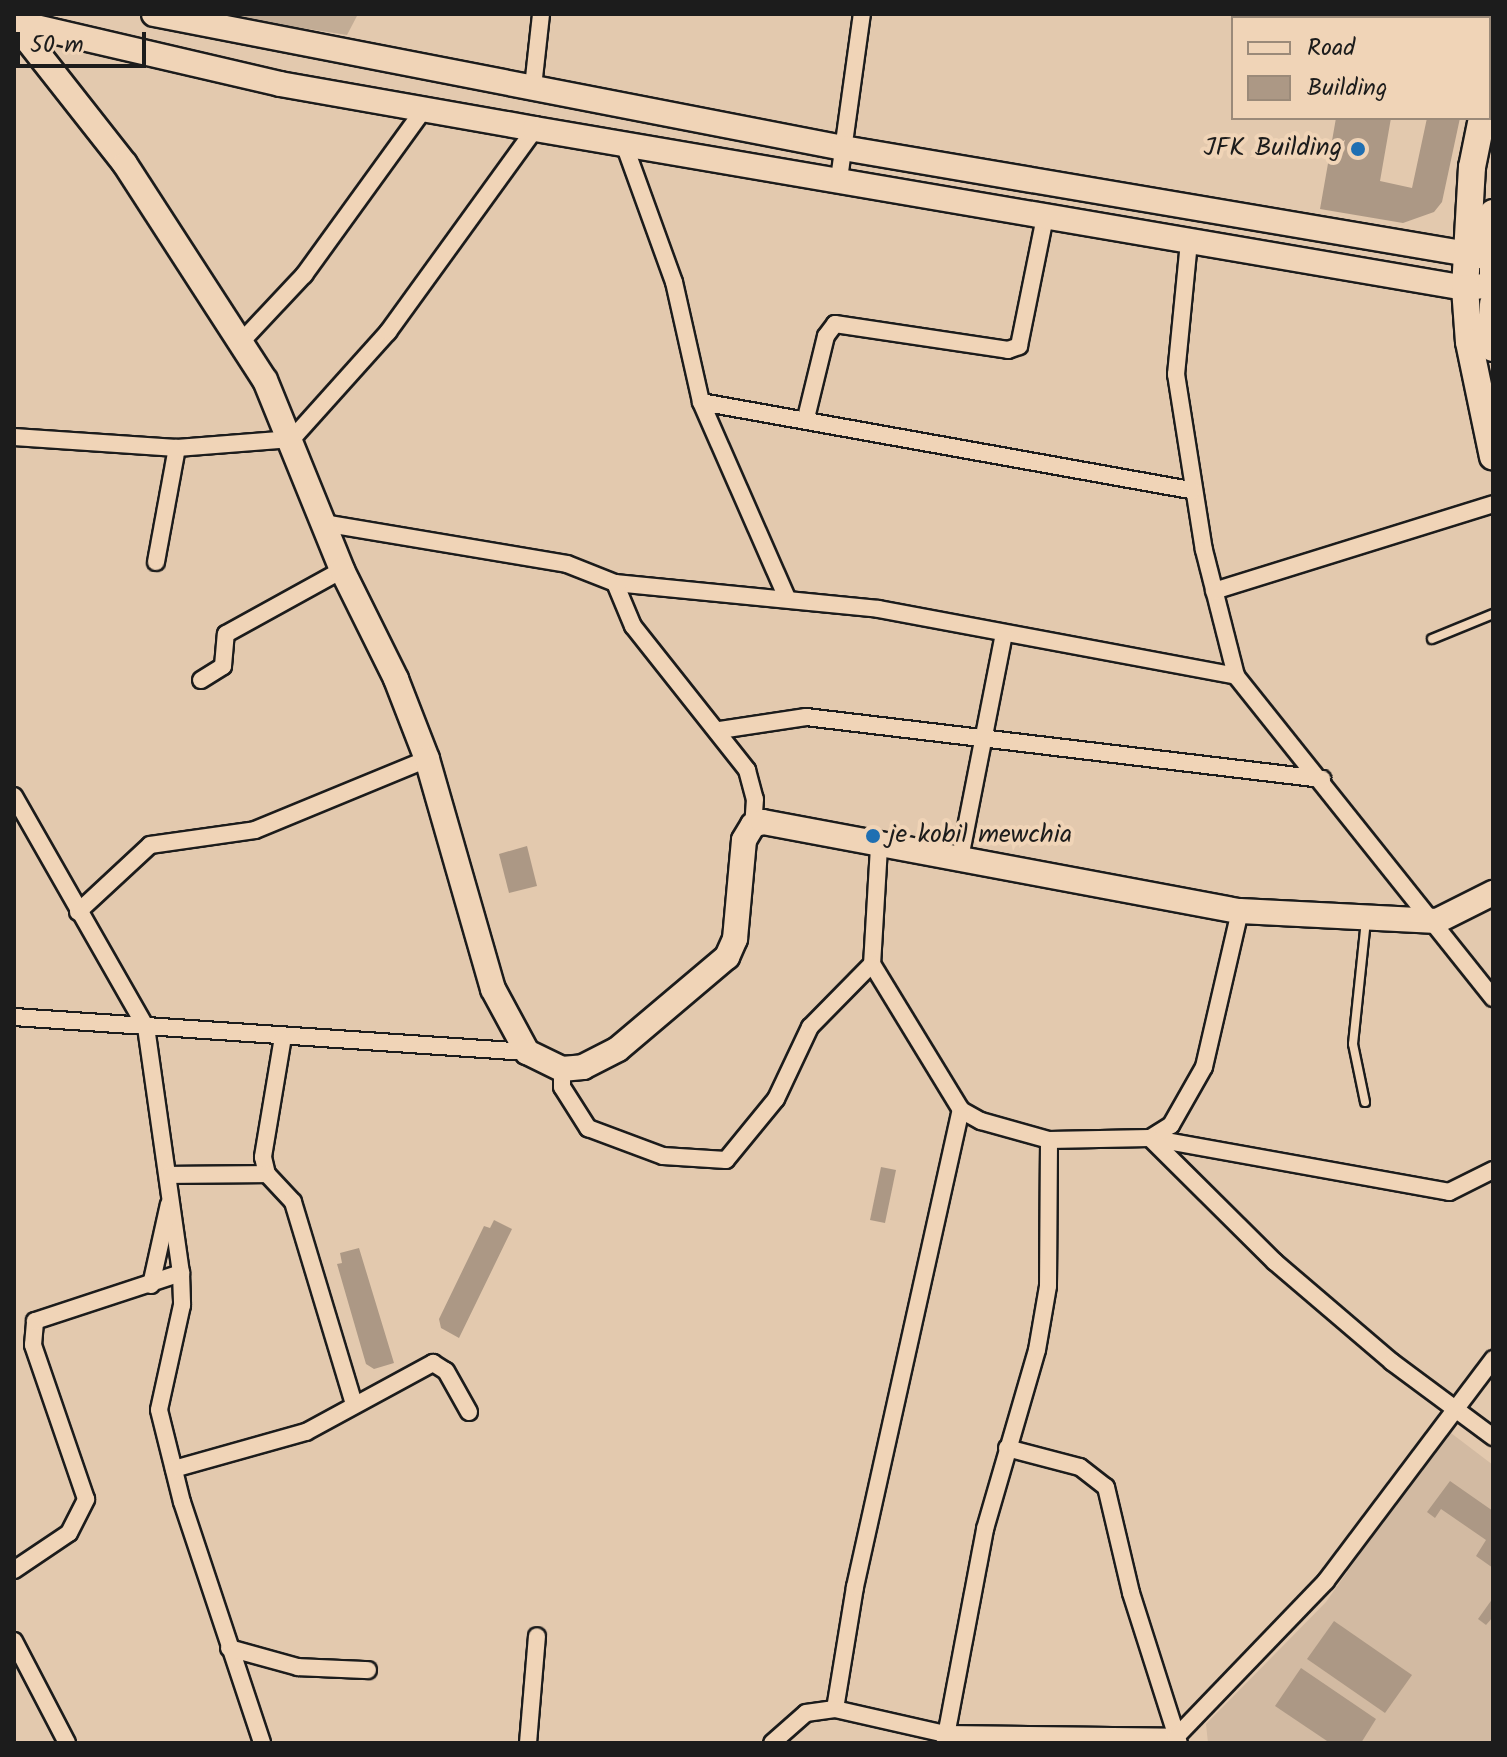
<!DOCTYPE html>
<html>
<head>
<meta charset="utf-8">
<style>
	body { margin:0 }
	#map { position:relative; width:1507px; height:1757px; overflow:hidden; background:#e3c9ae; font-family:Kalam,sans-serif }
	div>[style] { position:absolute }
	.built>* { inset:0; background:#d2baa2 }
	.green>* { inset:0; background:#c2ac95 }
	.building>* { inset:0; background:#ac9885 }
	.roads { filter:drop-shadow(2px 0 #1c1c1c) drop-shadow(-2px 0 #1c1c1c) drop-shadow(0 2px #1c1c1c) drop-shadow(0 -2px #1c1c1c) }
	.lane>* { height:8px; margin:-4px; padding:0 4px; transform-origin:4px; border-radius:4px; background:#f0d4b7 }
	.street>* { height:16px; margin:-8px; padding:0 8px; transform-origin:8px; border-radius:8px; background:#f0d4b7 }
	.secondary>* { height:24px; margin:-12px; padding:0 12px; transform-origin:12px; border-radius:12px; background:#f0d4b7 }
	.primary>* { height:26px; margin:-13px; padding:0 13px; transform-origin:13px; border-radius:13px; background:#f0d4b7 }
	.dots>* { width:22px; height:22px; translate:-50% -50%; box-sizing:border-box; border:4px solid #f0d4b7; border-radius:50% }
	span { translate:-50% -50%; white-space:nowrap; text-align:center; line-height:1.15; -webkit-text-stroke:8px #f0d4b7; paint-order:stroke }
	.poi-label { font-size:26px; color:#1c1c1c }
	.right { translate:-100% -50%; text-align:right }
	.left { translate:0 -50%; text-align:left }
	.frame { position:absolute; inset:0; border:16px solid #1c1c1c; pointer-events:none }
	.legend { position:absolute; left:1231px; top:16px; width:260px; height:104px; box-sizing:border-box; background:#f0d4b7; border:2px solid #9b8a79; margin:0; padding:10px 14px; list-style:none; font-size:24px; color:#1c1c1c }
	.legend li { display:flex; align-items:center; gap:16px; height:40px }
	.legend b { width:40px; border:2px solid #9b8a79 }
	.scale { position:absolute; left:16px; top:32px; width:130px; height:36px; box-sizing:border-box; border:4px solid #1c1c1c; border-top:0; padding-left:10px; font-size:24px; line-height:28px; white-space:nowrap; color:#1c1c1c; -webkit-text-stroke:6px #f0d4b7; paint-order:stroke }
</style>
</head>
<body>
<div id="map">
	<div class="built">
		<i style="clip-path:polygon(1447px 1430px,1493px 1465px,1493px 1743px,1208px 1743px,1206px 1724px,1326px 1602px)"></i>
	</div>
	<div class="green">
		<i style="clip-path:polygon(212px 14px,358px 14px,347px 35px)"></i>
	</div>
	<div class="building">
		<i style="clip-path:polygon(1336px 118px,1391px 118px,1380px 181px,1412px 188px,1427px 118px,1460px 118px,1442px 202px,1434px 212px,1403px 223px,1320px 209px)"></i>
		<i style="clip-path:polygon(527px 846px,537px 886px,509px 893px,499px 854px)"></i>
		<i style="clip-path:polygon(881px 1167px,896px 1170px,885px 1223px,870px 1220px)"></i>
		<i style="clip-path:polygon(494px 1220px,512px 1229px,459px 1338px,441px 1328px,439px 1319px,484px 1226px,490px 1228px)"></i>
		<i style="clip-path:polygon(359px 1248px,394px 1363px,374px 1369px,366px 1364px,337px 1264px,342px 1263px,340px 1253px)"></i>
		<i style="clip-path:polygon(1450px 1481px,1493px 1511px,1493px 1568px,1476px 1556px,1486px 1540px,1441px 1509px,1435px 1518px,1427px 1512px)"></i>
		<i style="clip-path:polygon(1493px 1598px,1493px 1617px,1486px 1625px,1478px 1619px)"></i>
		<i style="clip-path:polygon(1334px 1621px,1412px 1675px,1385px 1713px,1307px 1659px)"></i>
		<i style="clip-path:polygon(1301px 1668px,1376px 1719px,1361px 1743px,1330px 1743px,1275px 1706px)"></i>
	</div>
	<div class="roads">
		<div class="lane">
			<i style="left:1432px;top:639px;width:66px;rotate:-22.3deg"></i>
			<i style="left:1365px;top:1102px;width:59px;rotate:-101.7deg"></i>
			<i style="left:1353px;top:1044px;width:124px;rotate:-84deg"></i>
		</div>
		<div class="street">
			<i style="left:1486px;top:14px;width:7px;rotate:8deg"></i>
			<i style="left:533px;top:87px;width:73px;rotate:-83.7deg"></i>
			<i style="left:624px;top:144px;width:147px;rotate:70.1deg"></i>
			<i style="left:674px;top:282px;width:123px;rotate:77.3deg"></i>
			<i style="left:701px;top:402px;width:212px;rotate:66.3deg"></i>
			<i style="left:839px;top:179px;width:167px;rotate:-82.1deg"></i>
			<i style="left:1189px;top:242px;width:133px;rotate:95.6deg"></i>
			<i style="left:1176px;top:374px;width:178px;rotate:81deg"></i>
			<i style="left:1204px;top:550px;width:130px;rotate:75.7deg"></i>
			<i style="left:1236px;top:676px;width:412px;rotate:51.4deg"></i>
			<i style="left:242px;top:341px;width:91px;rotate:-46.8deg"></i>
			<i style="left:304px;top:275px;width:206px;rotate:-54.1deg"></i>
			<i style="left:701px;top:402px;width:499px;rotate:10.2deg"></i>
			<i style="left:806px;top:418px;width:84px;rotate:-76.3deg"></i>
			<i style="left:826px;top:336px;width:15px;rotate:-53deg"></i>
			<i style="left:835px;top:324px;width:175px;rotate:8.5deg"></i>
			<i style="left:1008px;top:350px;width:12px;rotate:-20deg"></i>
			<i style="left:1019px;top:346px;width:132px;rotate:-78.6deg"></i>
			<i style="left:14px;top:437px;width:163px;rotate:3.9deg"></i>
			<i style="left:177px;top:448px;width:115px;rotate:-4.5deg"></i>
			<i style="left:292px;top:439px;width:144px;rotate:-48.1deg"></i>
			<i style="left:388px;top:332px;width:251px;rotate:-54.1deg"></i>
			<i style="left:323px;top:523px;width:247px;rotate:9.5deg"></i>
			<i style="left:567px;top:564px;width:52px;rotate:21.6deg"></i>
			<i style="left:615px;top:583px;width:265px;rotate:5.6deg"></i>
			<i style="left:879px;top:609px;width:363px;rotate:10.6deg"></i>
			<i style="left:156px;top:562px;width:116px;rotate:-79.6deg"></i>
			<i style="left:615px;top:583px;width:47px;rotate:67.3deg"></i>
			<i style="left:633px;top:626px;width:184px;rotate:51.6deg"></i>
			<i style="left:747px;top:770px;width:30px;rotate:75deg"></i>
			<i style="left:755px;top:799px;width:26px;rotate:94deg"></i>
			<i style="left:1214px;top:591px;width:292px;rotate:-17.3deg"></i>
			<i style="left:201px;top:680px;width:26px;rotate:-32deg"></i>
			<i style="left:223px;top:666px;width:32px;rotate:-85deg"></i>
			<i style="left:226px;top:634px;width:132px;rotate:-28.9deg"></i>
			<i style="left:720px;top:730px;width:87px;rotate:-8.6deg"></i>
			<i style="left:806px;top:717px;width:520px;rotate:6.85deg"></i>
			<i style="left:14px;top:796px;width:266px;rotate:60.3deg"></i>
			<i style="left:146px;top:1027px;width:248px;rotate:81.9deg"></i>
			<i style="left:181px;top:1273px;width:32px;rotate:88deg"></i>
			<i style="left:182px;top:1305px;width:107px;rotate:102.4deg"></i>
			<i style="left:159px;top:1410px;width:95px;rotate:76deg"></i>
			<i style="left:182px;top:1502px;width:254px;rotate:71.6deg"></i>
			<i style="left:879px;top:847px;width:117px;rotate:93.4deg"></i>
			<i style="left:872px;top:964px;width:171px;rotate:58.6deg"></i>
			<i style="left:961px;top:1110px;width:23px;rotate:29deg"></i>
			<i style="left:981px;top:1121px;width:71px;rotate:15.6deg"></i>
			<i style="left:1049px;top:1140px;width:101px;rotate:-1.1deg"></i>
			<i style="left:1150px;top:1138px;width:304px;rotate:10.2deg"></i>
			<i style="left:1449px;top:1192px;width:49px;rotate:-26.6deg"></i>
			<i style="left:960px;top:858px;width:228px;rotate:-78.9deg"></i>
			<i style="left:1240px;top:911px;width:160px;rotate:103deg"></i>
			<i style="left:1204px;top:1067px;width:67px;rotate:119.6deg"></i>
			<i style="left:1171px;top:1125px;width:25px;rotate:148deg"></i>
			<i style="left:1150px;top:1138px;width:176px;rotate:44.8deg"></i>
			<i style="left:1275px;top:1262px;width:154px;rotate:40.5deg"></i>
			<i style="left:1392px;top:1362px;width:126px;rotate:36.6deg"></i>
			<i style="left:78px;top:912px;width:98px;rotate:-42.9deg"></i>
			<i style="left:150px;top:845px;width:106px;rotate:-8.1deg"></i>
			<i style="left:255px;top:830px;width:186px;rotate:-22.4deg"></i>
			<i style="left:14px;top:1017px;width:514px;rotate:3.9deg"></i>
			<i style="left:283px;top:1037px;width:122px;rotate:99.5deg"></i>
			<i style="left:263px;top:1157px;width:17px;rotate:77deg"></i>
			<i style="left:267px;top:1174px;width:38px;rotate:47deg"></i>
			<i style="left:293px;top:1202px;width:211px;rotate:73.2deg"></i>
			<i style="left:562px;top:1069px;width:18px;rotate:90deg"></i>
			<i style="left:562px;top:1087px;width:49px;rotate:57.6deg"></i>
			<i style="left:588px;top:1128px;width:80px;rotate:20.5deg"></i>
			<i style="left:663px;top:1156px;width:63px;rotate:3.6deg"></i>
			<i style="left:726px;top:1160px;width:79px;rotate:-50.7deg"></i>
			<i style="left:776px;top:1099px;width:80px;rotate:-64.7deg"></i>
			<i style="left:810px;top:1027px;width:88px;rotate:-45.5deg"></i>
			<i style="left:169px;top:1175px;width:98px;rotate:-0.6deg"></i>
			<i style="left:151px;top:1285px;width:83px;rotate:-77.5deg"></i>
			<i style="left:1007px;top:1448px;width:75px;rotate:14.6deg"></i>
			<i style="left:1080px;top:1467px;width:33px;rotate:38deg"></i>
			<i style="left:1106px;top:1487px;width:109px;rotate:76.7deg"></i>
			<i style="left:1131px;top:1593px;width:157px;rotate:72.3deg"></i>
			<i style="left:174px;top:1469px;width:137px;rotate:-15.7deg"></i>
			<i style="left:306px;top:1432px;width:145px;rotate:-28.5deg"></i>
			<i style="left:433px;top:1363px;width:15px;rotate:32deg"></i>
			<i style="left:446px;top:1371px;width:47px;rotate:60.7deg"></i>
			<i style="left:14px;top:1570px;width:66px;rotate:-33.9deg"></i>
			<i style="left:69px;top:1533px;width:38px;rotate:-63deg"></i>
			<i style="left:86px;top:1499px;width:163px;rotate:-109deg"></i>
			<i style="left:33px;top:1345px;width:24px;rotate:-85deg"></i>
			<i style="left:35px;top:1321px;width:154px;rotate:-18.2deg"></i>
			<i style="left:14px;top:1641px;width:115px;rotate:62.5deg"></i>
			<i style="left:229px;top:1648px;width:72px;rotate:15.4deg"></i>
			<i style="left:298px;top:1667px;width:70px;rotate:2.5deg"></i>
			<i style="left:835px;top:1709px;width:124px;rotate:-80.7deg"></i>
			<i style="left:855px;top:1587px;width:489px;rotate:-77.5deg"></i>
			<i style="left:945px;top:1741px;width:216px;rotate:-79.3deg"></i>
			<i style="left:985px;top:1529px;width:186px;rotate:-73.8deg"></i>
			<i style="left:1037px;top:1350px;width:65px;rotate:-80.2deg"></i>
			<i style="left:1048px;top:1286px;width:146px;rotate:-89.6deg"></i>
			<i style="left:528px;top:1743px;width:107px;rotate:-85.2deg"></i>
			<i style="left:772px;top:1743px;width:45px;rotate:-41.4deg"></i>
			<i style="left:806px;top:1713px;width:29px;rotate:-8deg"></i>
			<i style="left:835px;top:1709px;width:113px;rotate:12.8deg"></i>
			<i style="left:945px;top:1734px;width:231px;rotate:0.7deg"></i>
			<i style="left:1176px;top:1737px;width:216px;rotate:-46.1deg"></i>
			<i style="left:1326px;top:1581px;width:278px;rotate:-53deg"></i>
		</div>
		<div class="secondary">
			<i style="left:154px;top:14px;width:702px;rotate:11.01deg"></i>
			<i style="left:843px;top:148px;width:652px;rotate:9.62deg"></i>
			<i style="left:14px;top:22px;width:273px;rotate:13.1deg"></i>
			<i style="left:280px;top:84px;width:259px;rotate:10deg"></i>
			<i style="left:535px;top:129px;width:943px;rotate:9.7deg"></i>
			<i style="left:1465px;top:288px;width:28px;rotate:-6deg"></i>
			<i style="left:14px;top:23px;width:179px;rotate:51.8deg"></i>
			<i style="left:125px;top:164px;width:257px;rotate:57.1deg"></i>
			<i style="left:265px;top:380px;width:205px;rotate:67.9deg"></i>
			<i style="left:342px;top:570px;width:122px;rotate:63.6deg"></i>
			<i style="left:396px;top:679px;width:86px;rotate:68.8deg"></i>
			<i style="left:427px;top:759px;width:239px;rotate:74deg"></i>
			<i style="left:493px;top:989px;width:72px;rotate:61.6deg"></i>
			<i style="left:527px;top:1052px;width:39px;rotate:26deg"></i>
			<i style="left:562px;top:1069px;width:21px;rotate:-5deg"></i>
			<i style="left:583px;top:1067px;width:39px;rotate:-27deg"></i>
			<i style="left:618px;top:1049px;width:143px;rotate:-40.2deg"></i>
			<i style="left:727px;top:957px;width:20px;rotate:-66deg"></i>
			<i style="left:735px;top:939px;width:99px;rotate:-84.8deg"></i>
			<i style="left:744px;top:840px;width:17px;rotate:-59deg"></i>
			<i style="left:753px;top:825px;width:10px;rotate:-17deg"></i>
			<i style="left:763px;top:822px;width:485px;rotate:10.6deg"></i>
			<i style="left:1240px;top:911px;width:197px;rotate:2.9deg"></i>
			<i style="left:1437px;top:921px;width:63px;rotate:-26.6deg"></i>
		</div>
		<div class="primary">
			<i style="left:1489px;top:83px;width:20px;rotate:-79deg"></i>
			<i style="left:1482px;top:118px;width:50px;rotate:101.5deg"></i>
			<i style="left:1472px;top:167px;width:121px;rotate:93.3deg"></i>
			<i style="left:1465px;top:288px;width:54px;rotate:85.8deg"></i>
			<i style="left:1469px;top:342px;width:117px;rotate:78.2deg"></i>
			<i style="left:1493px;top:213px;width:66px;rotate:90deg"></i>
			<i style="left:1493px;top:304px;width:44px;rotate:90deg"></i>
		</div>
	</div>
	<div class="dots">
		<i style="left:1358px;top:149px;background:#1f6fb2"></i>
		<i style="left:873px;top:836px;background:#1f6fb2"></i>
	</div>
	<div class="poi-label">
		<span class="right" style="left:1342px;top:149px">JFK Building</span>
		<span class="left" style="left:889px;top:836px">je kobil mewchia</span>
	</div>
	<div class="frame"></div>
	<ul class="legend">
	<li><b style="height:10px;background:#f0d4b7"></b>Road</li>
	<li><b style="height:22px;background:#ac9885"></b>Building</li>
	</ul>
	<div class="scale">50 m</div>
</div>
</body>
</html>
